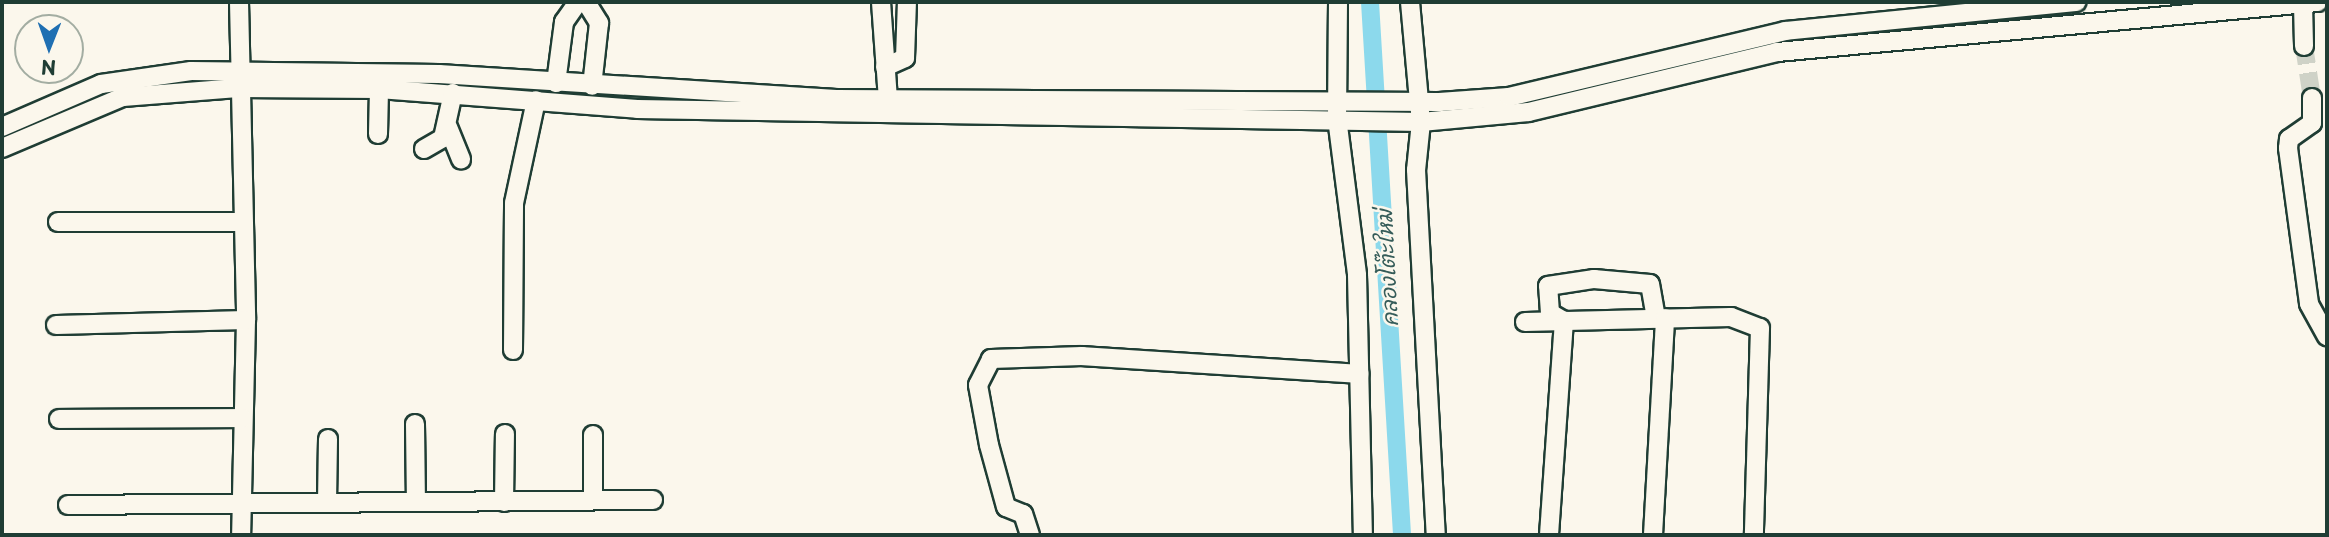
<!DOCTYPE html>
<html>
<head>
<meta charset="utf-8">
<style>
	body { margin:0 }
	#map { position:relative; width:2329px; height:537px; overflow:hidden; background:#fbf7ec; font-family:"Playpen Sans","Playpen Sans Thai",sans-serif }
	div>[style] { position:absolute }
	.canal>* { height:18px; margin:-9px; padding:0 9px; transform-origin:9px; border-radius:9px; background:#8cd9ec }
	.minor-tunnel>* { height:18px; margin-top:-9px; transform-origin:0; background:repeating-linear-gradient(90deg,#cfd2c7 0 18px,transparent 0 27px) }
	.roads { filter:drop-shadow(2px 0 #1f3d34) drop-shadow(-2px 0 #1f3d34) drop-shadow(0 2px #1f3d34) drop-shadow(0 -2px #1f3d34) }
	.minor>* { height:18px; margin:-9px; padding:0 9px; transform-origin:9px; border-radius:9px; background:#fbf7ec }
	span { translate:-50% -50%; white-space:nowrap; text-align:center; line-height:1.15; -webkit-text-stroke:5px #fbf7ec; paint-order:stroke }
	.water-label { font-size:21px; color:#355c59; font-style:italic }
	.frame { position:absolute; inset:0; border:4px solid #1f3d34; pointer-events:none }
	.north { position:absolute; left:14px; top:14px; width:70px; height:70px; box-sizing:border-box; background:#fbf7ec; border:2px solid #a3ada2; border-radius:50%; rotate:181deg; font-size:19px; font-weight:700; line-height:28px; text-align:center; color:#1f3d34 }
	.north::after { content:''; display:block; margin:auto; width:24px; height:32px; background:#1f6fb2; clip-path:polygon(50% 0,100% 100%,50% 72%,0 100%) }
</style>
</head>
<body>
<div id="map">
	<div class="canal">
		<i style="left:1370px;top:2px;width:534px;rotate:86.56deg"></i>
	</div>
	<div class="minor-tunnel">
		<i style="left:2304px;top:46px;width:53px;rotate:81.3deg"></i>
	</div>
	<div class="roads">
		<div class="minor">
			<i style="left:239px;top:2px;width:318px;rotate:88.7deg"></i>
			<i style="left:246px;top:320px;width:215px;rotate:91.3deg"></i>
			<i style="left:586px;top:2px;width:25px;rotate:58deg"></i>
			<i style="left:599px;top:23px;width:63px;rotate:96.3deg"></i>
			<i style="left:881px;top:2px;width:97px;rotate:85.9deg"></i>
			<i style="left:1338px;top:2px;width:116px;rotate:90.5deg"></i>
			<i style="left:1337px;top:118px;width:158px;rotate:82.7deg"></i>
			<i style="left:1357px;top:275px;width:260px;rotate:88.7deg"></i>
			<i style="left:1410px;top:2px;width:121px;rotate:84.8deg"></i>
			<i style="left:1421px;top:122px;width:48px;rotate:95.9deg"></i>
			<i style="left:1416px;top:170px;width:366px;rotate:86.9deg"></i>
			<i style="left:2303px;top:4px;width:42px;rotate:88.6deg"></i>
			<i style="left:885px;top:67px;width:22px;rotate:-24deg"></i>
			<i style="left:905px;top:58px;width:56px;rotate:-88deg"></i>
			<i style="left:556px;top:83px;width:62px;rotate:-82.5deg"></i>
			<i style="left:564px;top:22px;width:24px;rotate:-55deg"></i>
			<i style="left:2312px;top:98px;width:25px;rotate:90deg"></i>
			<i style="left:2312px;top:123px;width:28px;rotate:145deg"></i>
			<i style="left:2289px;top:139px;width:9px;rotate:96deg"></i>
			<i style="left:2288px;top:148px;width:157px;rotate:82.3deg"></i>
			<i style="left:2309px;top:304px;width:37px;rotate:61deg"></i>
			<i style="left:2px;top:127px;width:108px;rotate:-23.5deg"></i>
			<i style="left:101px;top:84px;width:91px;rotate:-8.2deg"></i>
			<i style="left:191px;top:71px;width:248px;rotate:0.7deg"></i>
			<i style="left:439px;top:74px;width:398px;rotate:3.6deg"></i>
			<i style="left:836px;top:99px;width:603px;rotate:0.29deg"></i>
			<i style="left:1439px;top:102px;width:70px;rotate:-4.1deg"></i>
			<i style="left:1509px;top:97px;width:284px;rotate:-13.4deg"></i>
			<i style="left:1785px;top:31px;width:293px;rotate:-5.7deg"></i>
			<i style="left:448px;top:127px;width:35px;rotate:68deg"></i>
			<i style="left:378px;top:134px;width:45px;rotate:-88.7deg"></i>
			<i style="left:2px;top:148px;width:131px;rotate:-22.9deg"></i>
			<i style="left:123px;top:97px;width:115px;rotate:-4.5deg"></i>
			<i style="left:238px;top:88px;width:141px;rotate:0.4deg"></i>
			<i style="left:379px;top:89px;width:259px;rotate:4.4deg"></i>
			<i style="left:637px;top:109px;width:784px;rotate:0.95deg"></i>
			<i style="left:1421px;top:122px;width:108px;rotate:-5.3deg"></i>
			<i style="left:1529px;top:112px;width:255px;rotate:-13.6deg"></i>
			<i style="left:1777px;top:52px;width:543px;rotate:-5.28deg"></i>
			<i style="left:424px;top:149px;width:22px;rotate:-30deg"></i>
			<i style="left:443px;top:138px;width:46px;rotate:-77.5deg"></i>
			<i style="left:58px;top:222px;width:185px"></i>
			<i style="left:1564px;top:321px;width:16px;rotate:-150deg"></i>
			<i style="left:1550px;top:313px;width:27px;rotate:-94deg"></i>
			<i style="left:1548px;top:286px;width:47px;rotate:-8.7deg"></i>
			<i style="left:1594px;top:279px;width:56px;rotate:5.1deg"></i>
			<i style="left:1650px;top:284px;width:35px;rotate:80deg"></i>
			<i style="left:1525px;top:322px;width:206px;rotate:-1.4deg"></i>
			<i style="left:1731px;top:317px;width:31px;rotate:21deg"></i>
			<i style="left:1760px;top:328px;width:207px;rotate:91.7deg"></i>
			<i style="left:56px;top:325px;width:190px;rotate:-1.5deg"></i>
			<i style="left:513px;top:350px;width:147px;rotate:-89.6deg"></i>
			<i style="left:514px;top:203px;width:105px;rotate:-77.9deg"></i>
			<i style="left:59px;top:419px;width:184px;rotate:-0.3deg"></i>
			<i style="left:415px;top:424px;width:78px;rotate:89.3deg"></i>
			<i style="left:593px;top:500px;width:65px;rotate:-90deg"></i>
			<i style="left:504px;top:502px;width:68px;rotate:-89.2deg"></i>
			<i style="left:327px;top:503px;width:64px;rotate:-89.1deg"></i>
			<i style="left:68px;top:505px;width:585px;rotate:-0.49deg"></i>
			<i style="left:1030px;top:535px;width:22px;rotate:-108deg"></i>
			<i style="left:1023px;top:514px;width:18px;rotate:-158deg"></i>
			<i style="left:1006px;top:507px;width:64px;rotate:-105.3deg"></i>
			<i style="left:989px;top:445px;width:61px;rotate:-100.4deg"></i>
			<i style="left:978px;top:385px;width:29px;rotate:-63deg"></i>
			<i style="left:991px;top:359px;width:91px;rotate:-1.9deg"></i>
			<i style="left:1082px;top:356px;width:278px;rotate:3.7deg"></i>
			<i style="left:1549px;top:535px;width:215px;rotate:-86deg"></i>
			<i style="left:1653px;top:535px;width:217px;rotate:-86.8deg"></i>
		</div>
	</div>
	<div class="water-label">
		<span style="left:1386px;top:268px;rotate:-93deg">คลองโต๊ะใหม่</span>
	</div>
	<div class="frame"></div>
	<div class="north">N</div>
</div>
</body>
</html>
